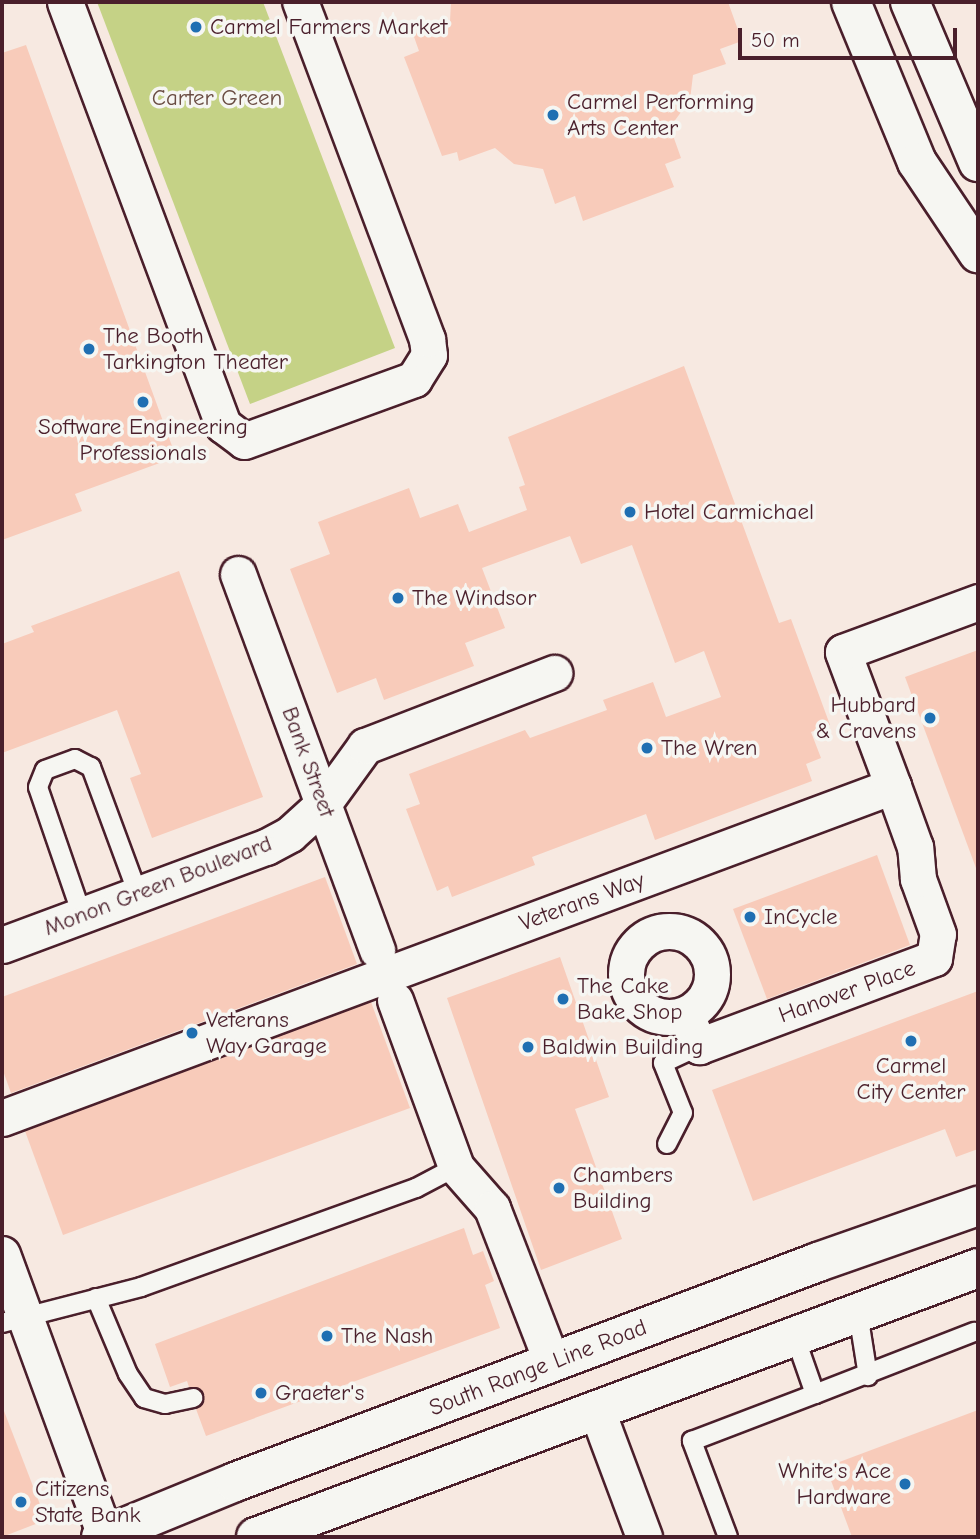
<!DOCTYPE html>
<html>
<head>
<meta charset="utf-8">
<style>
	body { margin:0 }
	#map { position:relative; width:980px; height:1539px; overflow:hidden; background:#f7e9e1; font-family:"Comic Neue",sans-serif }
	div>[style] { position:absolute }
	.green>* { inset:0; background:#c5d286 }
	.building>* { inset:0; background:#f8cbba }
	.roads { filter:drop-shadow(2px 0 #4a1f2b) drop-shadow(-2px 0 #4a1f2b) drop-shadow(0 2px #4a1f2b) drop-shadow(0 -2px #4a1f2b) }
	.lane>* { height:18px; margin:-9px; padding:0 9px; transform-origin:9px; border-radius:9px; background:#f6f6f2 }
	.street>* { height:35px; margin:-17.5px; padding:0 17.5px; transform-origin:17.5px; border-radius:17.5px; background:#f6f6f2 }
	.street>.ring { margin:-17.5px; padding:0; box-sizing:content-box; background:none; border:35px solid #f6f6f2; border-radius:50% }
	.secondary>* { height:38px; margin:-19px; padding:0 19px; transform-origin:19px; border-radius:19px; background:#f6f6f2 }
	.dots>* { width:19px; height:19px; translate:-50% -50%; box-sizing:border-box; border:4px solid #f6f6f2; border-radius:50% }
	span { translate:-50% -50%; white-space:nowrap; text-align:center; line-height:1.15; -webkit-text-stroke:7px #f6f6f2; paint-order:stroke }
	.poi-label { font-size:23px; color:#4a1f2b }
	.left { translate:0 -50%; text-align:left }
	.right { translate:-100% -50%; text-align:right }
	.park-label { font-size:23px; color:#694c42 }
	.street-label { font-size:23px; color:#4a1f2b }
	.frame { position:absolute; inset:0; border:4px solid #4a1f2b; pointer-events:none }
	.scale { position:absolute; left:738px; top:28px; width:219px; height:32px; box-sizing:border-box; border:4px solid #4a1f2b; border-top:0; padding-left:9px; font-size:21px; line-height:24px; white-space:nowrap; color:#4a1f2b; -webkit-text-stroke:5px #f6f6f2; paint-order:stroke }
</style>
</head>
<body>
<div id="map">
	<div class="green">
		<i style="clip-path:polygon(97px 2px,263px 2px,395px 348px,250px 404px)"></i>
	</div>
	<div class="building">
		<i style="clip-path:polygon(451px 2px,728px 2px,742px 41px,720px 49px,726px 64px,693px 75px,690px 100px,670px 127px,681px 158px,665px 164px,674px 187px,583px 221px,575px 196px,555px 204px,543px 169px,514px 164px,495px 148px,459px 161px,457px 152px,442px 156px,404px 57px,419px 51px,413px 34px,450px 21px)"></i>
		<i style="clip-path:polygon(26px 45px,176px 457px,75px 494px,82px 511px,2px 540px,2px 53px)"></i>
		<i style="clip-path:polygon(684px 366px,779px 623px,791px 619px,830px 725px,811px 732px,821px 758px,806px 764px,812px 781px,655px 840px,646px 814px,532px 857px,535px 865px,452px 897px,448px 886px,437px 891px,406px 809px,420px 804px,409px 774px,525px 730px,530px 738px,607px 710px,603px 700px,653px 682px,666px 717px,721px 697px,704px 651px,675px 663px,632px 545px,581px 564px,570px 536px,482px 568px,505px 628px,465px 643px,474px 666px,384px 700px,376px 678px,337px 693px,290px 569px,330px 554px,318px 522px,409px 488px,420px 518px,458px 504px,469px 532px,527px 510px,519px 487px,525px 485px,508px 437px)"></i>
		<i style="clip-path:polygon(179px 571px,263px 797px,152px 838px,130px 778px,141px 774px,117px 710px,2px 753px,2px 644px,34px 632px,31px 626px)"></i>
		<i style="clip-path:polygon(978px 650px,978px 867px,976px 868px,905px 677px)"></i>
		<i style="clip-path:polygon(877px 855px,910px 945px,767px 999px,733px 909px)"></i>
		<i style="clip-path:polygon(325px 877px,357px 964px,11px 1093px,2px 1068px,2px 997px)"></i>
		<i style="clip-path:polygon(560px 957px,609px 1097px,575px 1109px,622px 1239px,541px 1270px,447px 998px)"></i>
		<i style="clip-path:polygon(978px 991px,978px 1149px,956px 1157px,945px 1129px,753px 1201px,712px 1090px)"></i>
		<i style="clip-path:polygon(371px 1002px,410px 1108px,63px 1235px,25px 1131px)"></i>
		<i style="clip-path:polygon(464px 1228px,473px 1255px,483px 1251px,494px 1281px,485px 1285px,500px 1328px,206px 1436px,196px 1409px,204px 1401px,202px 1391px,189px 1387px,187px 1381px,170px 1387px,155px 1344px)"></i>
		<i style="clip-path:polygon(978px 1410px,978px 1537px,852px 1537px,826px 1467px)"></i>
		<i style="clip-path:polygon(4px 1411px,46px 1520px,2px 1537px,2px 1412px)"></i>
	</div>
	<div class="roads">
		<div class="lane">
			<i style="left:82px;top:915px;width:135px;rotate:-109deg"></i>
			<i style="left:38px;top:787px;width:18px;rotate:-68deg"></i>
			<i style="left:45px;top:770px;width:32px;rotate:-20deg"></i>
			<i style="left:75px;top:759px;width:18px;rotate:27deg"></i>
			<i style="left:91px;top:767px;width:135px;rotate:69.7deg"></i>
			<i style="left:667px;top:1144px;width:35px;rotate:-63deg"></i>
			<i style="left:683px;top:1113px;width:54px;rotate:-111.8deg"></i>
			<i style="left:663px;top:1063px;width:40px;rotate:-25deg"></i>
			<i style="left:96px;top:1298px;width:82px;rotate:67.2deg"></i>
			<i style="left:128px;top:1374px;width:29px;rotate:56deg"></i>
			<i style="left:144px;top:1398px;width:22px;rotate:16deg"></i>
			<i style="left:165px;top:1404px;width:29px;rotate:-12deg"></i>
			<i style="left:858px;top:1313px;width:64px;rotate:81deg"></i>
			<i style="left:2px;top:1323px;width:144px;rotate:-14.5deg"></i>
			<i style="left:141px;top:1287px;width:292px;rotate:-19.8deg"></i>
			<i style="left:416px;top:1188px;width:45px;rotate:-27.7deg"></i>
			<i style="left:815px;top:1394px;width:171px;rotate:-21.3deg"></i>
			<i style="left:728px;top:1537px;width:103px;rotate:-110.6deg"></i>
			<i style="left:692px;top:1441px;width:132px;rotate:-20.9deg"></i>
			<i style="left:815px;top:1394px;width:60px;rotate:-109.3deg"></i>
		</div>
		<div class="street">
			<i style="left:65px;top:2px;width:452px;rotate:69.5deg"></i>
			<i style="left:223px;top:425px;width:26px;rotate:37deg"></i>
			<i style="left:244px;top:441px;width:181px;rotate:-20deg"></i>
			<i style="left:414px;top:379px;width:28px;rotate:-58deg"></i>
			<i style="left:429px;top:355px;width:16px;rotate:-97deg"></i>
			<i style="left:427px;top:339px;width:360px;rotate:-110.6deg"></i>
			<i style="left:238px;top:574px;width:401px;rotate:69.7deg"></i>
			<i class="ring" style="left:626px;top:931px;width:51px;height:51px"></i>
			<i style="left:2px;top:945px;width:282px;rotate:-20.4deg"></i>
			<i style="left:266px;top:847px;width:27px;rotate:-28deg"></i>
			<i style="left:290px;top:834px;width:45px;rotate:-42.3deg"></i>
			<i style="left:323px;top:804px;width:72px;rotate:-54.1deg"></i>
			<i style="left:365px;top:746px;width:203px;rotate:-21.1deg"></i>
			<i style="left:395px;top:1000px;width:178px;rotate:69.9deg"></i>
			<i style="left:456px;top:1167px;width:55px;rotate:48.7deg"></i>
			<i style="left:492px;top:1208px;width:166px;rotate:68.8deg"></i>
			<i style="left:686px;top:1015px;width:34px;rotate:67deg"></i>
			<i style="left:699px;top:1046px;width:251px;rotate:-20.5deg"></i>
			<i style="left:934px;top:958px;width:24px;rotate:-81deg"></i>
			<i style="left:938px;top:934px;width:59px;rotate:-110deg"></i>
			<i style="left:918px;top:879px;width:32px;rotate:-95deg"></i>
			<i style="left:915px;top:847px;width:65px;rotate:-109.8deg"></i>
			<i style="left:2px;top:1118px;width:951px;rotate:-20.44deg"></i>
			<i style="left:893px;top:786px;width:143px;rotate:-110.5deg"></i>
			<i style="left:843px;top:652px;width:144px;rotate:-20.3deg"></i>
			<i style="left:2px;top:1254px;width:299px;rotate:69.9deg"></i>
			<i style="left:597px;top:1411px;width:134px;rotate:69.5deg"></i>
		</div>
		<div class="secondary">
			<i style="left:851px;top:2px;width:173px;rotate:67.6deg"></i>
			<i style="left:917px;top:162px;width:110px;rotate:56.2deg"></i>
			<i style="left:910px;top:2px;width:174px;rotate:67deg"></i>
			<i style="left:101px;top:1537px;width:145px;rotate:-22.3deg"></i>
			<i style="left:235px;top:1482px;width:623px;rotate:-20.67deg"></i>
			<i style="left:818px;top:1262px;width:170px;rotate:-19.3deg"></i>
			<i style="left:256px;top:1537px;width:770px;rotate:-20.43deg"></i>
		</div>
	</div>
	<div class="dots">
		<i style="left:196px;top:27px;background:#1f6fb2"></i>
		<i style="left:553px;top:115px;background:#1f6fb2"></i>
		<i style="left:89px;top:349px;background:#1f6fb2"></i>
		<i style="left:143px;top:402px;background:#1f6fb2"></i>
		<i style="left:630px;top:512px;background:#1f6fb2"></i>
		<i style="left:398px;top:598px;background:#1f6fb2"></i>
		<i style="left:930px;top:718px;background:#1f6fb2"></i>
		<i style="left:647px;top:748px;background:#1f6fb2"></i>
		<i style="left:750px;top:917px;background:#1f6fb2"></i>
		<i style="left:563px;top:999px;background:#1f6fb2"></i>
		<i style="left:192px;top:1033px;background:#1f6fb2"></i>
		<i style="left:911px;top:1041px;background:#1f6fb2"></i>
		<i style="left:528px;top:1047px;background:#1f6fb2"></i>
		<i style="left:559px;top:1188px;background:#1f6fb2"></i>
		<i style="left:327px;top:1336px;background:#1f6fb2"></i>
		<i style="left:261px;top:1393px;background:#1f6fb2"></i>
		<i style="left:905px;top:1484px;background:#1f6fb2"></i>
		<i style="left:21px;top:1502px;background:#1f6fb2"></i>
	</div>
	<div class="poi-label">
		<span class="left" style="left:210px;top:27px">Carmel Farmers Market</span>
		<span class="left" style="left:567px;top:115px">Carmel Performing<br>Arts Center</span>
		<span class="left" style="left:103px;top:349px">The Booth<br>Tarkington Theater</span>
		<span style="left:143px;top:440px">Software Engineering<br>Professionals</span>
		<span class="left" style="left:644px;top:512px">Hotel Carmichael</span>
		<span class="left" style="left:412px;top:598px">The Windsor</span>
		<span class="right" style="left:916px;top:718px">Hubbard<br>&amp; Cravens</span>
		<span class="left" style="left:661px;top:748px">The Wren</span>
		<span class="left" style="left:764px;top:917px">InCycle</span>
		<span class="left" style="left:577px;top:999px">The Cake<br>Bake Shop</span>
		<span class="left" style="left:206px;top:1033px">Veterans<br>Way Garage</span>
		<span class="left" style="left:542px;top:1047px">Baldwin Building</span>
		<span style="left:911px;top:1079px">Carmel<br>City Center</span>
		<span class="left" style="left:573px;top:1188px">Chambers<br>Building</span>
		<span class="left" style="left:341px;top:1336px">The Nash</span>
		<span class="left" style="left:275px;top:1393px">Graeter's</span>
		<span class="right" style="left:891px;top:1484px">White's Ace<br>Hardware</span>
		<span class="left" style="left:35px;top:1502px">Citizens<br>State Bank</span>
	</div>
	<div class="park-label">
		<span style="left:217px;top:98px">Carter Green</span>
	</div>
	<div class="street-label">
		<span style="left:308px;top:762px;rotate:70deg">Bank Street</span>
		<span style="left:158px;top:886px;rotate:-21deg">Monon Green Boulevard</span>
		<span style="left:582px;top:902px;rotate:-20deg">Veterans Way</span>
		<span style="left:847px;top:992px;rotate:-20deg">Hanover Place</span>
		<span style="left:538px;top:1368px;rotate:-21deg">South Range Line Road</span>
	</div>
	<div class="frame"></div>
	<div class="scale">50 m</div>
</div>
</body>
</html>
